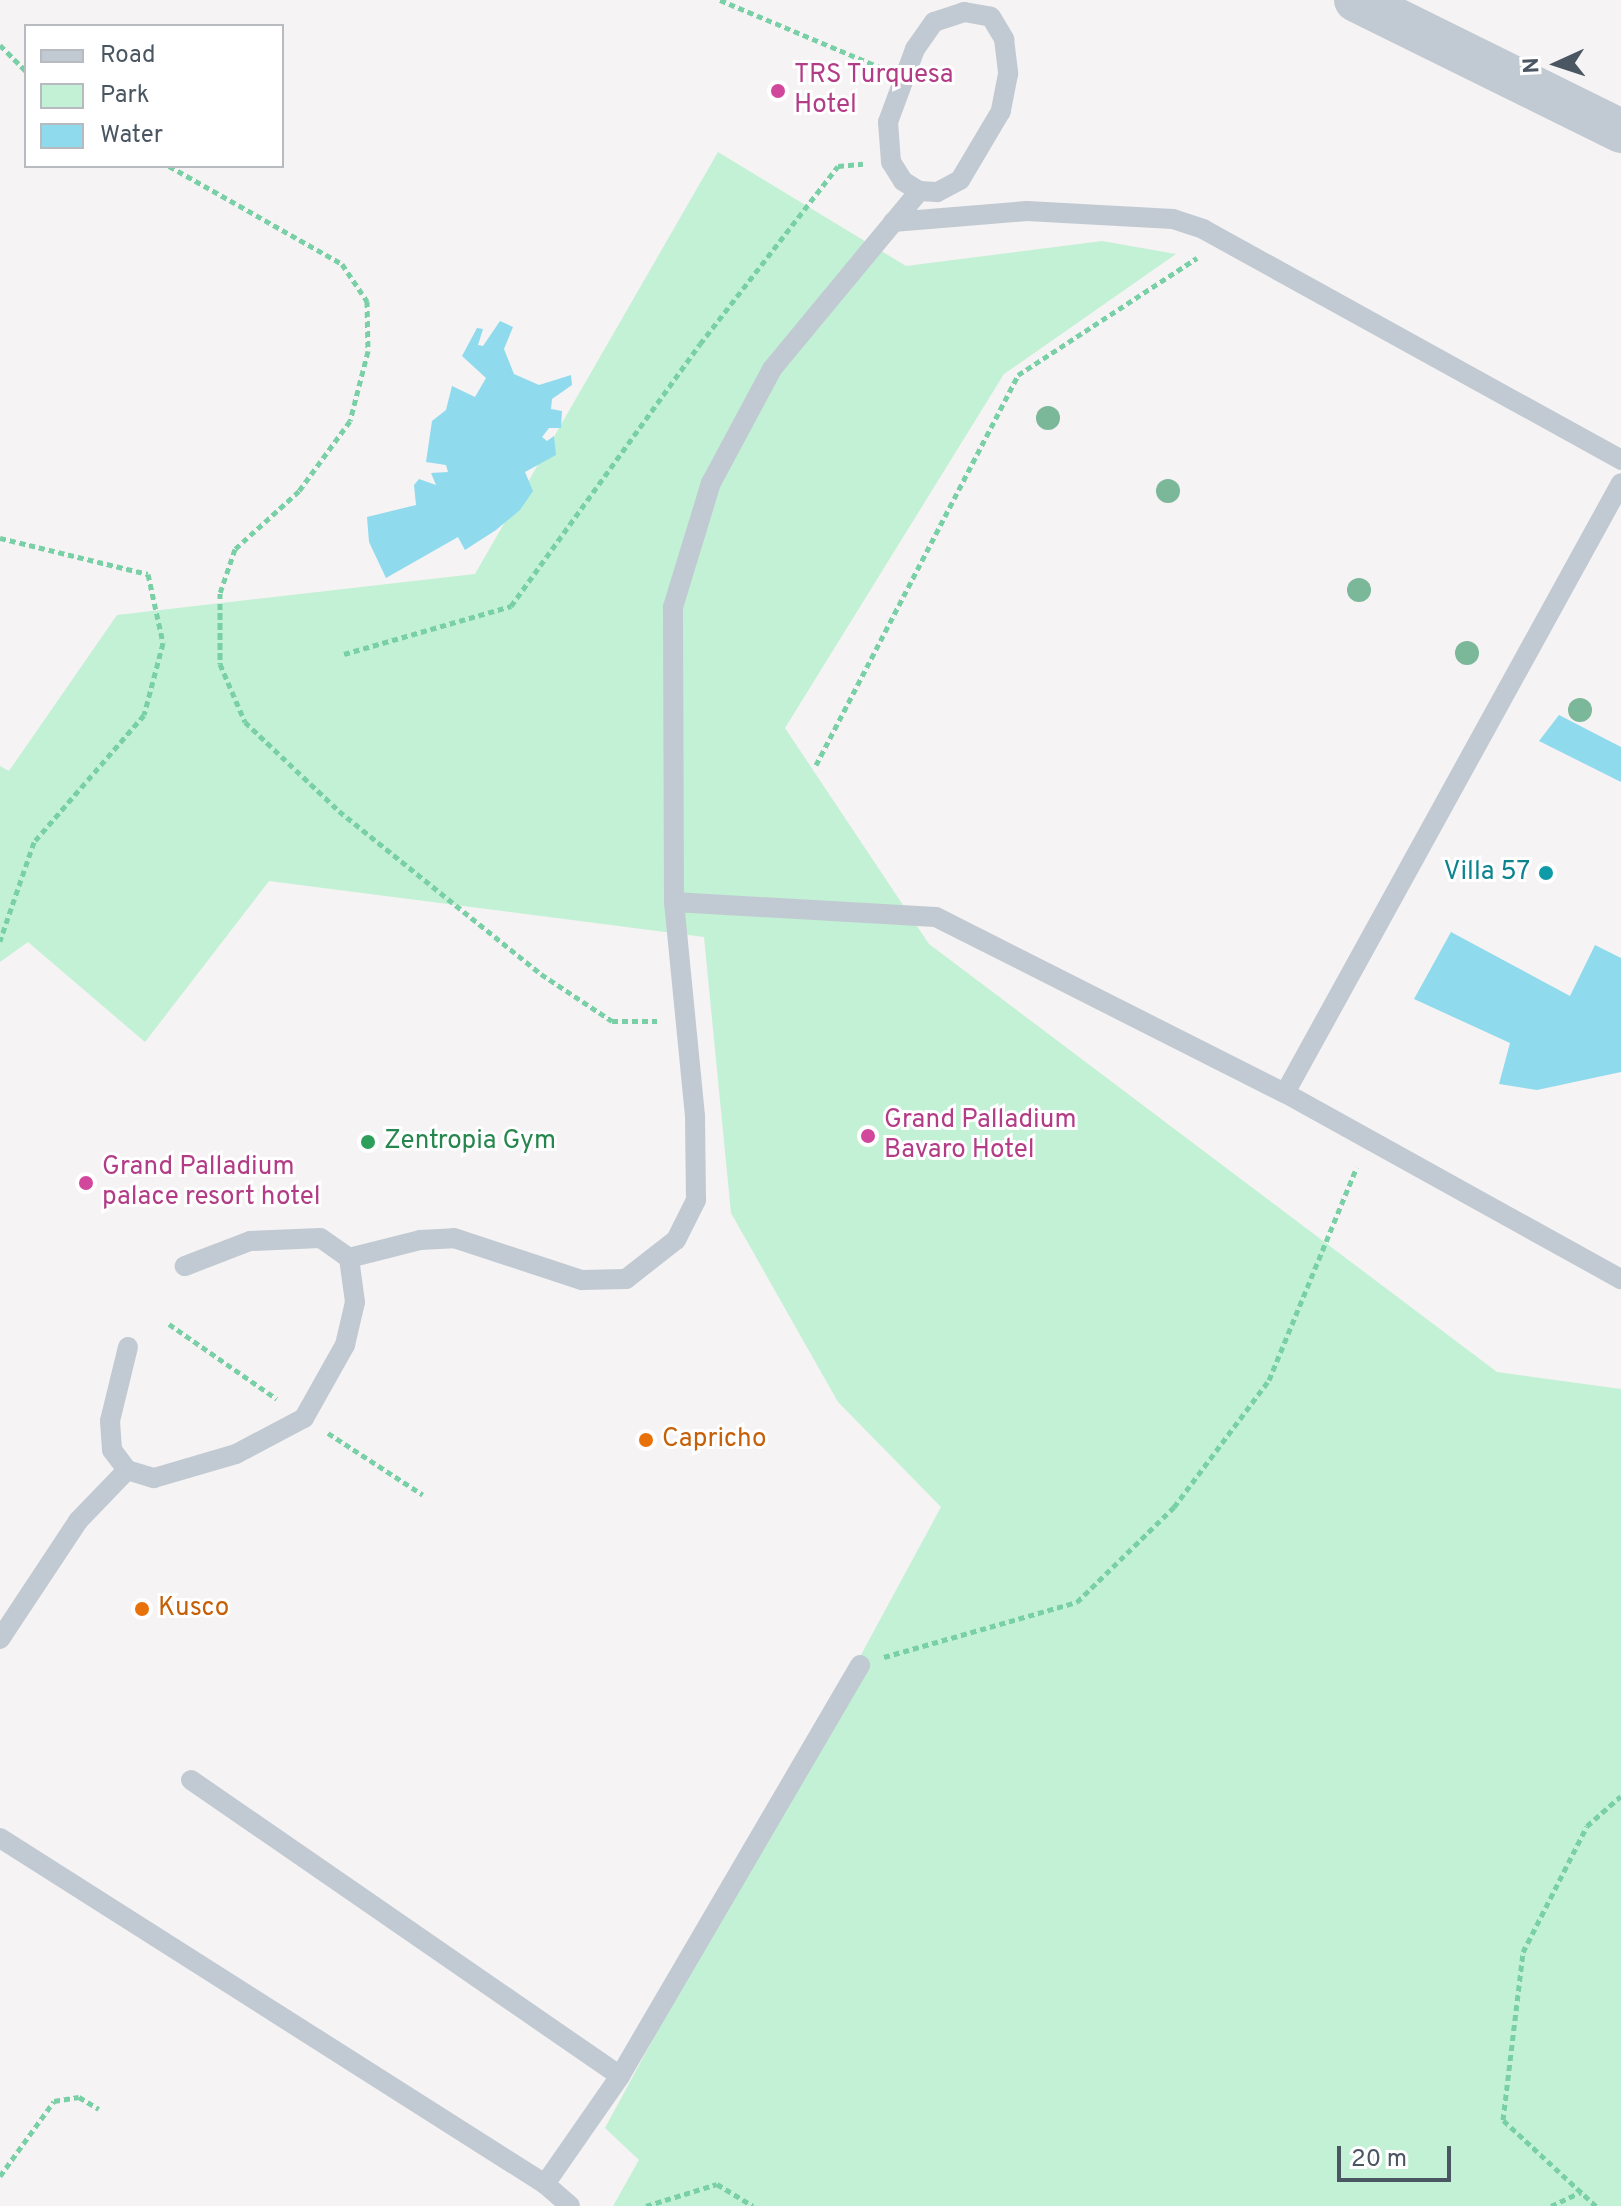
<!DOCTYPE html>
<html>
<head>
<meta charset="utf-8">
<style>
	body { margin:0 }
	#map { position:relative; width:1621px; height:2206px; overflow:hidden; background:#f5f3f3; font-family:Overpass,sans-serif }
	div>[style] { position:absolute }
	.green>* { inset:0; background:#c3f1d5 }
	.water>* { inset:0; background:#90daee }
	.path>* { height:5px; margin-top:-2.5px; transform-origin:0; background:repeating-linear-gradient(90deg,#7ad0a6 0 6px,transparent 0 10px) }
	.service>* { height:20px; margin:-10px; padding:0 10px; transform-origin:10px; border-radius:10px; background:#c1cad2 }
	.tertiary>* { height:44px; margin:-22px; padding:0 22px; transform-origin:22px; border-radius:22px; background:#c1cad2 }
	.trees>* { width:24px; height:24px; margin:-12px; border-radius:50%; background:#7bb799 }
	.dots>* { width:22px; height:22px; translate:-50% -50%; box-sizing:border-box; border:4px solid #fff; border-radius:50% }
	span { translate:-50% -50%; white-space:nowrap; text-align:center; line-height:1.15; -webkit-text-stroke:6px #fff; paint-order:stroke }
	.hotel-label { font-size:26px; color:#b23c85 }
	.left { translate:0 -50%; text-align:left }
	.culture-label { font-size:26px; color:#0d838f }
	.right { translate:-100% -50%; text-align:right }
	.leisure-label { font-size:26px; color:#27864d }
	.food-label { font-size:26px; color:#c56008 }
	.legend { position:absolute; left:24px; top:24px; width:260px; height:144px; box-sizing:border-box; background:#fff; border:2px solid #b7bbc0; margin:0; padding:10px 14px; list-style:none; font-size:24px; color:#4a5661 }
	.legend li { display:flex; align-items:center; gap:16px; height:40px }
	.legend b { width:40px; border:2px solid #b7bbc0 }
	.north { position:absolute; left:1517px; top:24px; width:80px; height:80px; -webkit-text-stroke:6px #fff; paint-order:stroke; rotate:267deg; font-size:22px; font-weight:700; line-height:32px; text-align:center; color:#4a5661 }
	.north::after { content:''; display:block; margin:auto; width:28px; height:36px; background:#4a5661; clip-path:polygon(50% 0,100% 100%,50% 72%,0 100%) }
	.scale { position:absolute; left:1337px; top:2146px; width:114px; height:36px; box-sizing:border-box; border:4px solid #4a5661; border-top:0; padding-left:10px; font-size:24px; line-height:28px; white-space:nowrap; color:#4a5661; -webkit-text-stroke:6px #fff; paint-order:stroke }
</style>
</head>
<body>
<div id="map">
	<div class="green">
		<i style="clip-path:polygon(718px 152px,906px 266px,1102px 241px,1176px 254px,1004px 374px,785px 728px,929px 944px,1497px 1372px,1621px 1389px,1621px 2206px,613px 2206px,639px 2160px,605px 2128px,941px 1507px,838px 1402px,731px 1213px,704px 937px,269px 881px,145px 1042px,28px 942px,0 962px,0 766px,9px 771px,117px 615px,475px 574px)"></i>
	</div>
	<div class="water">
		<i style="clip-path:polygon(500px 321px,513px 327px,504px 349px,514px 374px,539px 385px,571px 375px,572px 385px,552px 399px,551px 409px,562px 411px,561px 428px,549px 428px,542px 437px,547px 441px,554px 436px,556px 455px,525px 472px,533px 491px,520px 510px,496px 530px,465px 550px,458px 537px,386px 578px,369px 542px,367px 517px,416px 505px,414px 485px,419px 479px,436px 485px,431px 473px,448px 472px,446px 465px,426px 462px,432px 421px,446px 410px,452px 386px,475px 397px,486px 378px,462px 356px,477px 328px,483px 329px,478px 345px,483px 346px)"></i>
		<i style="clip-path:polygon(1559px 715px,1621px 747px,1621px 782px,1539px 741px)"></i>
		<i style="clip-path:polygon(1451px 932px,1570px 996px,1595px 945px,1621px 958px,1621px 1072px,1537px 1090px,1499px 1084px,1510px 1043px,1414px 999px)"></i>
	</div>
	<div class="path">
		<i style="left:720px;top:0;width:173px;rotate:22.8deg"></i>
		<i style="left:0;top:45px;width:37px;rotate:45deg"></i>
		<i style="left:169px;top:166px;width:199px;rotate:29.5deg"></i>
		<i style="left:342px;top:264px;width:45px;rotate:56deg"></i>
		<i style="left:367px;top:301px;width:50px;rotate:88.9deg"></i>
		<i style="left:368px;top:351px;width:72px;rotate:104.4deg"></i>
		<i style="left:350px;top:421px;width:87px;rotate:126.1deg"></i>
		<i style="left:299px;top:491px;width:86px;rotate:137.8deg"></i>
		<i style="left:235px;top:549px;width:46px;rotate:108.8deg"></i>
		<i style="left:220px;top:593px;width:71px;rotate:90deg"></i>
		<i style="left:220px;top:664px;width:63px;rotate:66.7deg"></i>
		<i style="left:245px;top:722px;width:129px;rotate:43.4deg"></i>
		<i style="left:339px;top:811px;width:260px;rotate:38.9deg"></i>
		<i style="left:541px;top:974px;width:85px;rotate:33.5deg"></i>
		<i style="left:612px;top:1021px;width:45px"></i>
		<i style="left:0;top:538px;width:152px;rotate:13.7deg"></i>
		<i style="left:148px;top:574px;width:71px;rotate:77.7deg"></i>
		<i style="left:163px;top:643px;width:74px;rotate:104.8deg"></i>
		<i style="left:144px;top:715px;width:168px;rotate:130.9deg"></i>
		<i style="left:34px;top:842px;width:105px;rotate:109deg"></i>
		<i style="left:344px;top:654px;width:174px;rotate:-16deg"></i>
		<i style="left:511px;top:606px;width:323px;rotate:-54.2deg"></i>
		<i style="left:700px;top:344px;width:225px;rotate:-52.2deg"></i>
		<i style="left:838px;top:166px;width:25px;rotate:-5deg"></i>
		<i style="left:816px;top:765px;width:439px;rotate:-62.6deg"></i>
		<i style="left:1018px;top:375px;width:214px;rotate:-33.2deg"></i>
		<i style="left:169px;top:1324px;width:131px;rotate:34.8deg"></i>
		<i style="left:328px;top:1433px;width:113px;rotate:33.1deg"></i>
		<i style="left:884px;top:1657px;width:201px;rotate:-15.9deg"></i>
		<i style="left:1077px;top:1602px;width:136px;rotate:-44.4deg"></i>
		<i style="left:1174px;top:1507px;width:159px;rotate:-53.2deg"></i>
		<i style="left:1269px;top:1380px;width:230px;rotate:-67.6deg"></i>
		<i style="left:0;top:2176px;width:92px;rotate:-54.2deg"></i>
		<i style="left:54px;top:2101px;width:25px;rotate:-9deg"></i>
		<i style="left:79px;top:2097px;width:23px;rotate:31deg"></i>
		<i style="left:646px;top:2206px;width:74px;rotate:-17.2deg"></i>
		<i style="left:717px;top:2184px;width:42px;rotate:31.4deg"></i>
		<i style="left:1551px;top:2206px;width:33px;rotate:-25deg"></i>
		<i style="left:1596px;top:2206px;width:127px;rotate:-137.2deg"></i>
		<i style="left:1503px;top:2120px;width:169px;rotate:-83.2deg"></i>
		<i style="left:1523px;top:1952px;width:141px;rotate:-63.1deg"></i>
		<i style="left:1587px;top:1826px;width:45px;rotate:-41.4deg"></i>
	</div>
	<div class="service">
		<i style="left:964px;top:12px;width:27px;rotate:10deg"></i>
		<i style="left:991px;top:17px;width:26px;rotate:59deg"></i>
		<i style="left:1004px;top:39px;width:35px;rotate:83deg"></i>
		<i style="left:1008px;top:74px;width:38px;rotate:101deg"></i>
		<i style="left:1001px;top:111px;width:80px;rotate:120.7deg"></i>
		<i style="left:960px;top:180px;width:26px;rotate:152deg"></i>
		<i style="left:937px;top:192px;width:18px;rotate:-177deg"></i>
		<i style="left:919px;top:191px;width:19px;rotate:-148deg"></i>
		<i style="left:903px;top:181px;width:22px;rotate:-122deg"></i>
		<i style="left:891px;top:162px;width:40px;rotate:-94.3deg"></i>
		<i style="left:888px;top:122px;width:78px;rotate:-69.7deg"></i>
		<i style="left:915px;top:49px;width:33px;rotate:-55deg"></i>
		<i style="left:934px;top:22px;width:32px;rotate:-18deg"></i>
		<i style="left:893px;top:222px;width:134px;rotate:-4.7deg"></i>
		<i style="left:1027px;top:211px;width:146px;rotate:3.1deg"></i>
		<i style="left:1173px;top:219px;width:32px;rotate:18deg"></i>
		<i style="left:1203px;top:229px;width:478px;rotate:28.9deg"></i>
		<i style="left:674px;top:902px;width:262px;rotate:3.3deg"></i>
		<i style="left:936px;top:917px;width:391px;rotate:26.8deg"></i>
		<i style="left:1285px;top:1093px;width:384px;rotate:29deg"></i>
		<i style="left:1285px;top:1093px;width:696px;rotate:-61.15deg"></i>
		<i style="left:349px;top:1258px;width:73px;rotate:-14.2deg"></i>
		<i style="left:420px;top:1240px;width:34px;rotate:-3deg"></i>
		<i style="left:454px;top:1238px;width:135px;rotate:18.2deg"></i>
		<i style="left:582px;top:1280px;width:44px;rotate:-1.3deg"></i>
		<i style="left:626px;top:1279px;width:63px;rotate:-38deg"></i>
		<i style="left:676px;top:1240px;width:45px;rotate:-63.4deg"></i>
		<i style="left:696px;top:1200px;width:84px;rotate:-90.7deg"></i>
		<i style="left:695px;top:1116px;width:215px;rotate:-95.6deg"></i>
		<i style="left:674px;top:902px;width:295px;rotate:-90.2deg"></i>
		<i style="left:673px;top:607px;width:130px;rotate:-73deg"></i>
		<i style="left:711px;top:483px;width:129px;rotate:-61.8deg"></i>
		<i style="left:772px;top:369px;width:231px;rotate:-50.4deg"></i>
		<i style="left:128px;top:1347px;width:76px;rotate:103.7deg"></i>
		<i style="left:110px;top:1421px;width:29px;rotate:86deg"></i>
		<i style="left:112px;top:1450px;width:25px;rotate:53deg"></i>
		<i style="left:127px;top:1470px;width:28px;rotate:17deg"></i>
		<i style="left:154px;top:1478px;width:85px;rotate:-16.3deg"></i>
		<i style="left:236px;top:1454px;width:77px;rotate:-27.9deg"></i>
		<i style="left:304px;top:1418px;width:84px;rotate:-60.7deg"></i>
		<i style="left:345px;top:1345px;width:44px;rotate:-76.9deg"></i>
		<i style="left:355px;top:1302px;width:44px;rotate:-97.8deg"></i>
		<i style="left:349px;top:1258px;width:35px;rotate:-145deg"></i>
		<i style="left:320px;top:1238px;width:70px;rotate:177.5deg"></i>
		<i style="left:250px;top:1241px;width:70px;rotate:159deg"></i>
		<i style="left:0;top:1639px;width:141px;rotate:-56.5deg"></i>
		<i style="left:78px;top:1521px;width:71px;rotate:-46.1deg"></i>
		<i style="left:191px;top:1780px;width:521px;rotate:34.6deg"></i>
		<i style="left:0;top:1838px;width:646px;rotate:32.41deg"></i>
		<i style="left:545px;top:2184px;width:33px;rotate:41deg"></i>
		<i style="left:545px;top:2184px;width:131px;rotate:-55.2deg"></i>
		<i style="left:620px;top:2076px;width:476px;rotate:-59.7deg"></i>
	</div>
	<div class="tertiary">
		<i style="left:1356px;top:0;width:296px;rotate:26.3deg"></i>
	</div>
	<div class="trees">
		<i style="left:1048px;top:418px"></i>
		<i style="left:1168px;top:491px"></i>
		<i style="left:1359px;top:590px"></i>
		<i style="left:1467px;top:653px"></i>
		<i style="left:1580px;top:710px"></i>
	</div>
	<div class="dots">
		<i style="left:778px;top:91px;background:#d1479c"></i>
		<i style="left:1546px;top:873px;background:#0f9aa8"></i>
		<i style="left:868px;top:1136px;background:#d1479c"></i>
		<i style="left:368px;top:1142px;background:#2e9e5b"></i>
		<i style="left:86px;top:1183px;background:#d1479c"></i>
		<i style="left:646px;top:1440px;background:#e8710a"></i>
		<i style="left:142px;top:1609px;background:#e8710a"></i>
	</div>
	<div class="hotel-label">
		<span class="left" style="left:794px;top:91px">TRS Turquesa<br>Hotel</span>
		<span class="left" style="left:884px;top:1136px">Grand Palladium<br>Bavaro Hotel</span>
		<span class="left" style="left:102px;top:1183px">Grand Palladium<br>palace resort hotel</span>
	</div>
	<div class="culture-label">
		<span class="right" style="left:1530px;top:873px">Villa 57</span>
	</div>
	<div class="leisure-label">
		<span class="left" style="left:384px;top:1142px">Zentropia Gym</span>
	</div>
	<div class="food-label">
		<span class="left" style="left:662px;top:1440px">Capricho</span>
		<span class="left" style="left:158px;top:1609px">Kusco</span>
	</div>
	<ul class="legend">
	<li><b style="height:10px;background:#c1cad2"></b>Road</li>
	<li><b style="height:22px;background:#c3f1d5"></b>Park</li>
	<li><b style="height:22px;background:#90daee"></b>Water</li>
	</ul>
	<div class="north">N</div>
	<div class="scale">20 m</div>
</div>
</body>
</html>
